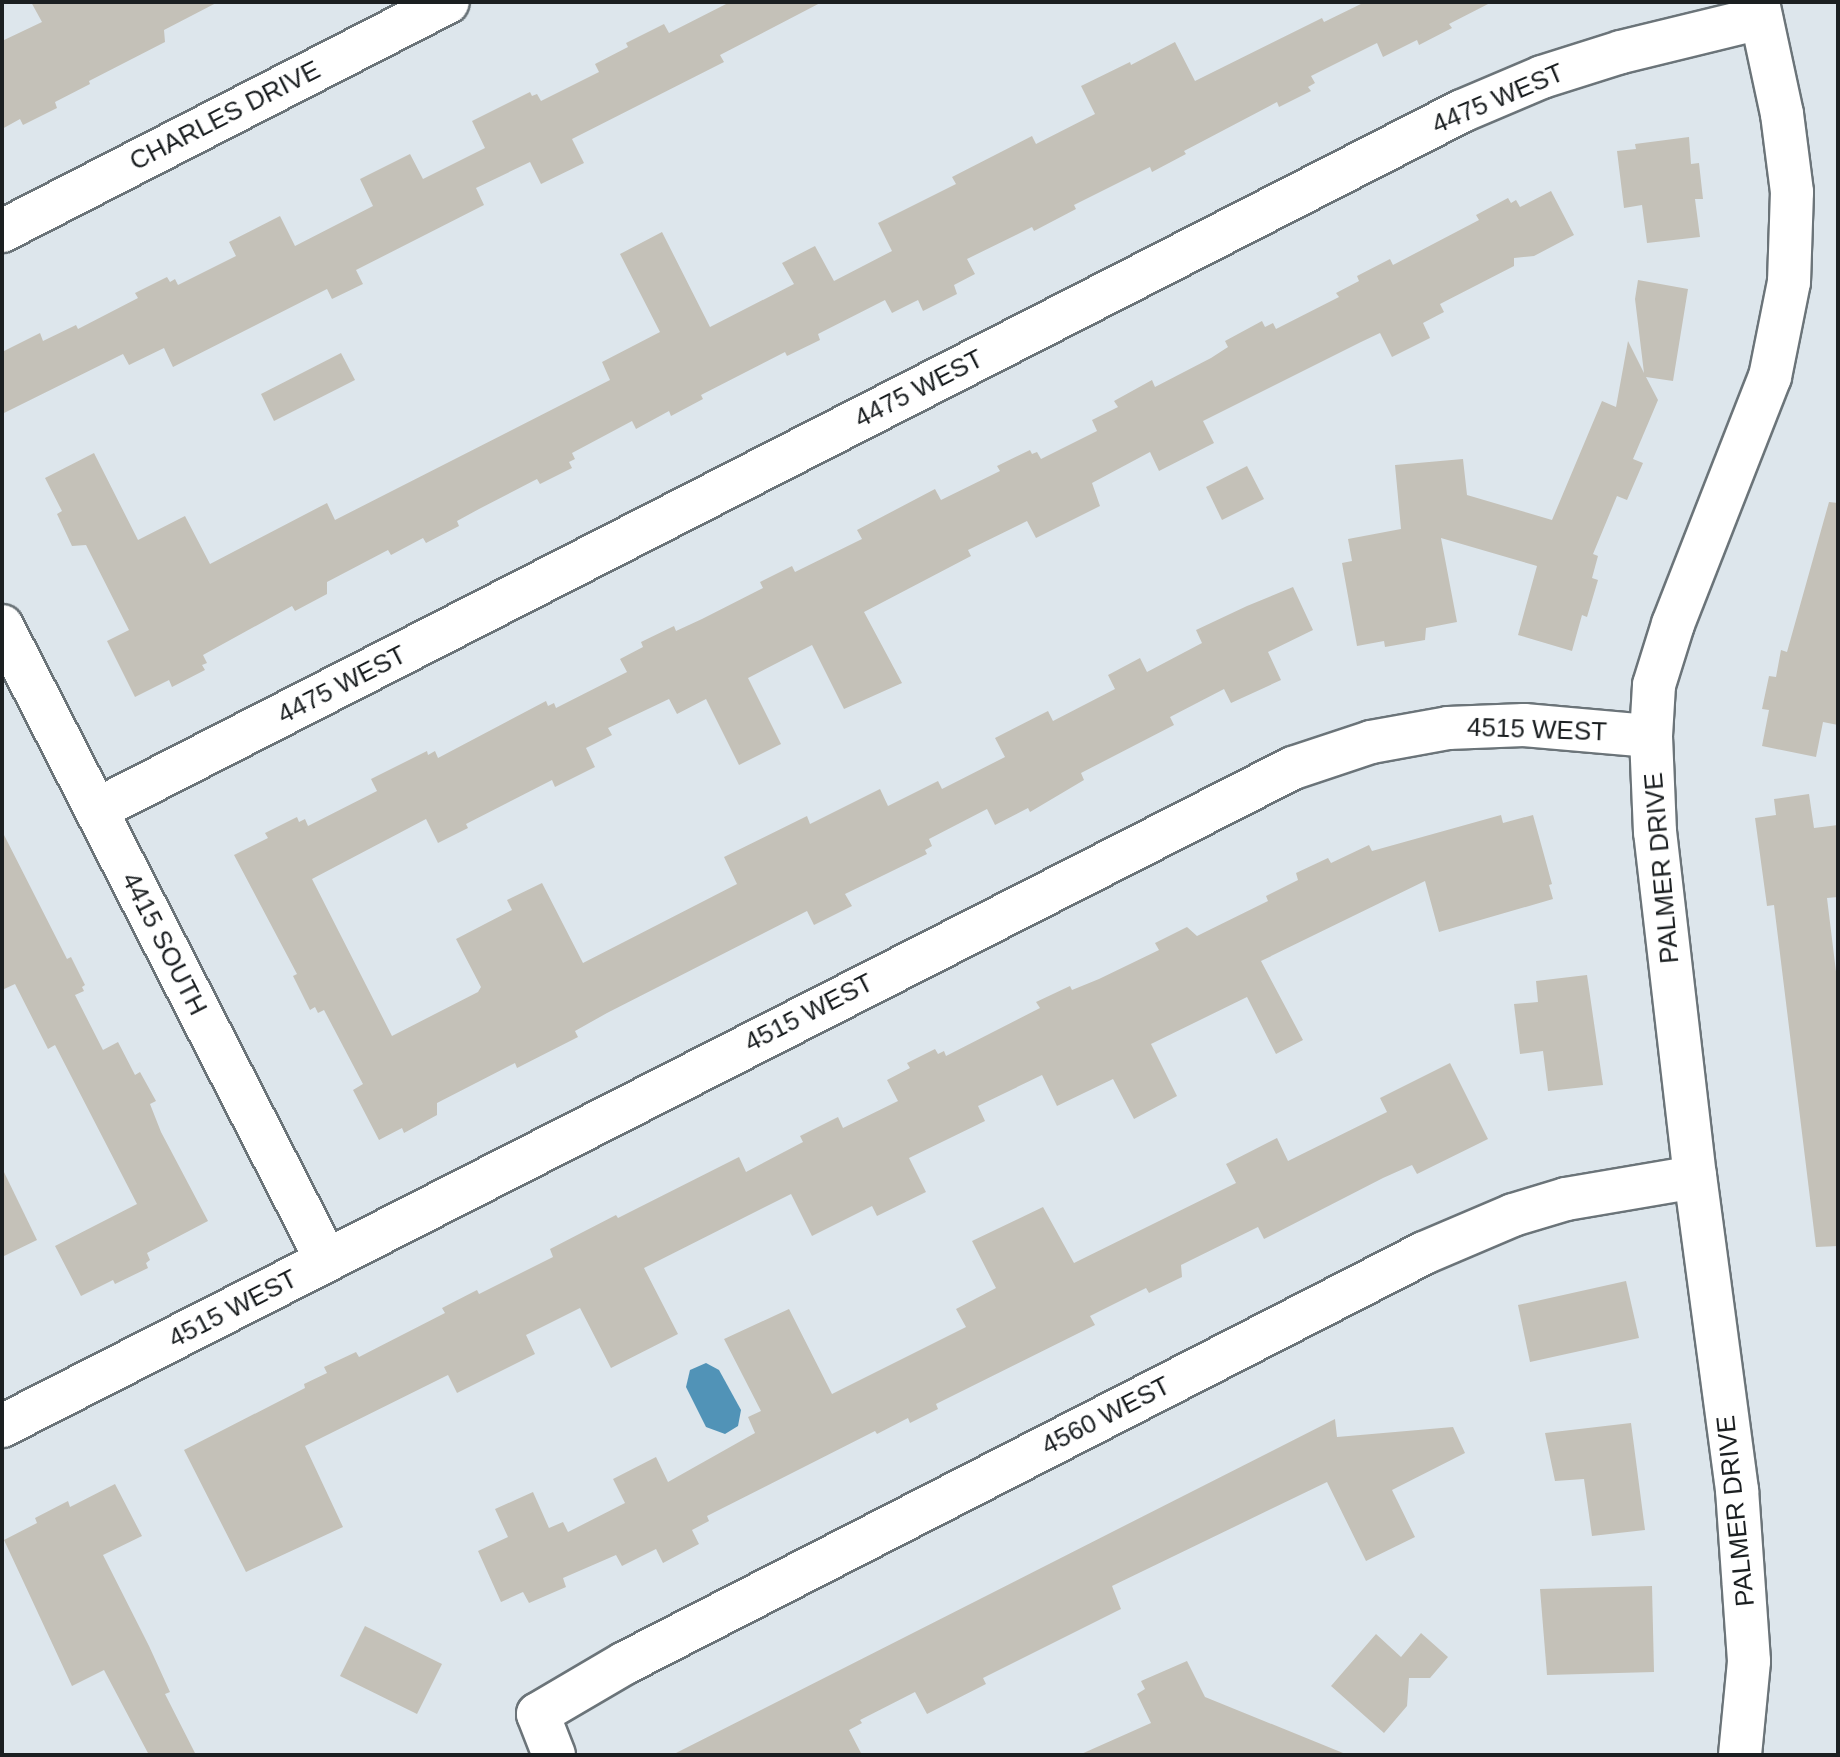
<!DOCTYPE html>
<html>
<head>
<meta charset="utf-8">
<style>
	body { margin:0 }
	#map { position:relative; width:1840px; height:1757px; overflow:hidden; background:#dde6ec; font-family:Arial,sans-serif }
	div>[style] { position:absolute }
	.water>* { inset:0; background:#5193b7 }
	.building>* { inset:0; background:#c4c1b8 }
	.roads { filter:drop-shadow(2px 0 #6b7479) drop-shadow(-2px 0 #6b7479) drop-shadow(0 2px #6b7479) drop-shadow(0 -2px #6b7479) }
	.minor>* { height:42px; margin:-21px; padding:0 21px; transform-origin:21px; border-radius:21px; background:#fff }
	span { translate:-50% -50%; white-space:nowrap; text-align:center; line-height:1.15; -webkit-text-stroke:8px #fff; paint-order:stroke }
	.street-label { font-size:26px; color:#1b1f21 }
	.frame { position:absolute; inset:0; border:4px solid #1b1f21; pointer-events:none }
</style>
</head>
<body>
<div id="map">
	<div class="water">
		<i style="clip-path:polygon(706px 1363px,719px 1370px,741px 1410px,738px 1426px,725px 1434px,706px 1427px,686px 1387px,690px 1370px)"></i>
	</div>
	<div class="building">
		<i style="clip-path:polygon(31px 2px,218px 2px,164px 30px,165px 42px,89px 81px,90px 84px,55px 102px,57px 108px,23px 125px,20px 119px,2px 129px,2px 41px,42px 22px)"></i>
		<i style="clip-path:polygon(730px 2px,822px 2px,720px 55px,724px 62px,572px 139px,584px 163px,541px 184px,530px 162px,476px 188px,484px 205px,356px 270px,363px 284px,332px 299px,327px 289px,173px 367px,164px 348px,129px 365px,123px 354px,2px 414px,2px 352px,40px 333px,43px 341px,76px 325px,78px 329px,138px 298px,135px 293px,167px 277px,170px 282px,175px 279px,178px 285px,236px 256px,229px 242px,280px 216px,295px 246px,373px 206px,360px 179px,410px 154px,423px 179px,485px 148px,472px 121px,530px 92px,532px 96px,537px 94px,541px 101px,599px 72px,595px 64px,628px 47px,626px 43px,664px 24px,669px 33px)"></i>
		<i style="clip-path:polygon(1365px 2px,1492px 2px,1449px 24px,1452px 28px,1419px 45px,1417px 40px,1383px 57px,1377px 43px,1311px 76px,1315px 83px,1308px 87px,1311px 91px,1279px 107px,1277px 102px,1184px 151px,1186px 154px,1152px 172px,1150px 167px,1074px 205px,1076px 209px,1034px 231px,1032px 227px,967px 259px,975px 274px,954px 285px,957px 294px,923px 311px,918px 300px,892px 313px,885px 300px,818px 334px,820px 340px,787px 356px,785px 352px,701px 395px,703px 399px,671px 416px,669px 411px,636px 429px,632px 421px,572px 453px,575px 459px,569px 462px,572px 468px,540px 484px,537px 479px,479px 509px,457px 521px,459px 526px,426px 543px,423px 538px,391px 555px,388px 550px,327px 582px,327px 594px,295px 611px,292px 606px,203px 655px,207px 663px,202px 665px,205px 670px,172px 687px,169px 680px,135px 697px,107px 641px,129px 630px,86px 545px,72px 546px,57px 514px,62px 511px,45px 478px,94px 453px,138px 540px,185px 516px,210px 564px,327px 503px,335px 520px,610px 380px,602px 362px,660px 332px,620px 254px,662px 232px,710px 327px,794px 284px,782px 263px,815px 246px,834px 281px,892px 251px,878px 223px,956px 184px,952px 177px,1032px 136px,1036px 144px,1095px 114px,1081px 86px,1130px 62px,1131px 65px,1175px 42px,1195px 81px,1322px 18px,1324px 22px)"></i>
		<i style="clip-path:polygon(1689px 137px,1691px 164px,1699px 163px,1703px 199px,1695px 199px,1700px 237px,1647px 243px,1642px 205px,1624px 208px,1617px 151px,1636px 149px,1635px 144px)"></i>
		<i style="clip-path:polygon(1551px 191px,1574px 235px,1534px 256px,1514px 258px,1514px 266px,1440px 304px,1444px 312px,1423px 323px,1430px 338px,1392px 357px,1380px 333px,1361px 342px,1203px 421px,1214px 443px,1159px 471px,1150px 452px,1092px 483px,1100px 506px,1036px 538px,1027px 521px,968px 550px,971px 556px,864px 612px,902px 683px,844px 709px,812px 645px,748px 678px,781px 744px,739px 765px,706px 699px,677px 714px,669px 699px,608px 728px,612px 735px,586px 748px,595px 767px,555px 787px,552px 780px,466px 824px,468px 828px,438px 843px,426px 819px,312px 879px,392px 1036px,478px 992px,481px 987px,456px 939px,512px 910px,507px 900px,542px 883px,583px 963px,737px 884px,724px 857px,807px 816px,810px 824px,880px 789px,888px 806px,938px 781px,942px 789px,1005px 757px,995px 738px,1048px 711px,1053px 721px,1115px 689px,1108px 675px,1140px 658px,1147px 672px,1202px 643px,1196px 630px,1247px 606px,1293px 587px,1313px 630px,1268px 652px,1281px 680px,1231px 703px,1224px 689px,1170px 717px,1174px 725px,1081px 773px,1084px 780px,1030px 812px,1028px 808px,995px 825px,987px 809px,929px 839px,932px 846px,925px 850px,927px 854px,845px 894px,852px 906px,814px 925px,807px 911px,607px 1013px,575px 1031px,578px 1037px,517px 1068px,515px 1063px,437px 1103px,437px 1115px,404px 1133px,402px 1128px,379px 1140px,353px 1090px,363px 1084px,324px 1010px,318px 1013px,315px 1007px,310px 1010px,293px 976px,297px 974px,234px 855px,268px 838px,265px 833px,297px 817px,299px 822px,305px 819px,308px 826px,377px 791px,371px 779px,427px 751px,428px 755px,435px 751px,438px 758px,546px 701px,548px 706px,554px 703px,556px 708px,627px 672px,620px 659px,643px 647px,641px 642px,674px 626px,676px 631px,702px 619px,763px 588px,760px 582px,792px 566px,795px 572px,862px 539px,857px 530px,935px 489px,941px 500px,1000px 471px,997px 466px,1030px 450px,1032px 454px,1037px 452px,1041px 459px,1097px 431px,1092px 420px,1118px 407px,1114px 401px,1152px 380px,1155px 387px,1211px 358px,1228px 347px,1225px 341px,1262px 321px,1265px 327px,1273px 323px,1276px 329px,1339px 297px,1336px 293px,1359px 281px,1357px 276px,1390px 259px,1393px 265px,1479px 220px,1476px 215px,1508px 198px,1511px 203px,1516px 200px,1520px 207px)"></i>
		<i style="clip-path:polygon(1638px 280px,1688px 289px,1673px 381px,1646px 377px,1658px 400px,1633px 459px,1643px 463px,1627px 500px,1617px 496px,1593px 554px,1598px 556px,1592px 578px,1598px 580px,1587px 617px,1582px 615px,1572px 651px,1518px 635px,1537px 566px,1441px 538px,1457px 622px,1426px 628px,1425px 640px,1385px 647px,1384px 641px,1357px 646px,1342px 563px,1352px 561px,1348px 539px,1401px 529px,1395px 465px,1463px 459px,1467px 495px,1552px 520px,1602px 401px,1616px 407px,1628px 341px,1644px 373px,1635px 299px)"></i>
		<i style="clip-path:polygon(341px 353px,355px 380px,274px 421px,261px 394px)"></i>
		<i style="clip-path:polygon(1247px 466px,1264px 499px,1222px 520px,1206px 487px)"></i>
		<i style="clip-path:polygon(1829px 502px,1838px 503px,1838px 725px,1823px 722px,1816px 757px,1762px 746px,1769px 710px,1762px 709px,1769px 676px,1776px 677px,1781px 650px,1787px 652px)"></i>
		<i style="clip-path:polygon(1809px 794px,1814px 828px,1838px 825px,1838px 897px,1827px 898px,1838px 988px,1838px 1246px,1816px 1247px,1774px 905px,1767px 906px,1755px 818px,1776px 815px,1774px 799px)"></i>
		<i style="clip-path:polygon(1501px 815px,1503px 823px,1533px 815px,1552px 884px,1549px 885px,1553px 899px,1439px 932px,1425px 881px,1261px 961px,1303px 1040px,1276px 1054px,1247px 997px,1151px 1044px,1177px 1096px,1134px 1119px,1113px 1079px,1057px 1106px,1042px 1075px,978px 1106px,985px 1121px,909px 1158px,926px 1192px,877px 1216px,872px 1206px,812px 1236px,791px 1194px,644px 1268px,678px 1334px,611px 1368px,580px 1308px,526px 1335px,535px 1354px,457px 1393px,448px 1375px,305px 1446px,343px 1527px,246px 1572px,184px 1450px,305px 1388px,304px 1384px,327px 1373px,324px 1367px,356px 1352px,359px 1357px,445px 1313px,442px 1308px,477px 1290px,479px 1294px,553px 1257px,550px 1249px,616px 1215px,618px 1218px,739px 1157px,746px 1172px,803px 1142px,800px 1136px,838px 1117px,843px 1128px,898px 1101px,887px 1080px,910px 1068px,907px 1063px,935px 1049px,938px 1054px,944px 1051px,946px 1056px,1040px 1008px,1036px 1002px,1070px 986px,1072px 990px,1099px 979px,1159px 950px,1155px 943px,1187px 927px,1197px 936px,1268px 901px,1266px 896px,1298px 880px,1296px 873px,1328px 858px,1331px 863px,1369px 845px,1372px 851px)"></i>
		<i style="clip-path:polygon(2px 831px,67px 959px,71px 957px,85px 985px,82px 987px,84px 991px,75px 995px,103px 1050px,118px 1042px,135px 1075px,140px 1072px,156px 1101px,150px 1104px,161px 1132px,208px 1221px,147px 1253px,150px 1260px,146px 1263px,148px 1268px,115px 1284px,113px 1280px,81px 1296px,55px 1246px,137px 1204px,55px 1045px,48px 1049px,15px 984px,2px 990px)"></i>
		<i style="clip-path:polygon(1587px 975px,1603px 1085px,1548px 1091px,1543px 1051px,1520px 1054px,1514px 1004px,1538px 1002px,1536px 981px)"></i>
		<i style="clip-path:polygon(1450px 1063px,1488px 1139px,1417px 1174px,1412px 1165px,1383px 1178px,1264px 1239px,1258px 1227px,1181px 1265px,1182px 1277px,1149px 1293px,1146px 1288px,1090px 1316px,1095px 1325px,936px 1404px,938px 1409px,910px 1423px,908px 1418px,877px 1434px,875px 1431px,707px 1516px,709px 1521px,692px 1530px,699px 1544px,663px 1563px,656px 1549px,622px 1566px,616px 1555px,563px 1578px,566px 1587px,529px 1603px,523px 1592px,501px 1602px,478px 1551px,508px 1537px,495px 1509px,533px 1492px,549px 1528px,563px 1522px,568px 1532px,625px 1503px,613px 1479px,656px 1457px,668px 1482px,755px 1433px,748px 1417px,761px 1411px,724px 1339px,789px 1309px,832px 1394px,966px 1327px,956px 1309px,996px 1288px,972px 1241px,1043px 1207px,1074px 1263px,1236px 1183px,1226px 1164px,1277px 1138px,1288px 1161px,1387px 1112px,1380px 1098px)"></i>
		<i style="clip-path:polygon(2px 1168px,37px 1240px,2px 1257px)"></i>
		<i style="clip-path:polygon(1626px 1281px,1639px 1338px,1530px 1362px,1518px 1305px)"></i>
		<i style="clip-path:polygon(1335px 1419px,1337px 1437px,1453px 1427px,1465px 1453px,1392px 1490px,1415px 1537px,1366px 1561px,1327px 1482px,1112px 1586px,1121px 1609px,983px 1678px,986px 1684px,927px 1714px,915px 1692px,860px 1720px,862px 1723px,849px 1730px,862px 1755px,672px 1755px)"></i>
		<i style="clip-path:polygon(1631px 1423px,1645px 1530px,1592px 1536px,1584px 1479px,1555px 1481px,1545px 1433px)"></i>
		<i style="clip-path:polygon(115px 1484px,142px 1536px,103px 1555px,149px 1646px,170px 1692px,165px 1694px,196px 1755px,149px 1755px,104px 1670px,72px 1686px,4px 1540px,37px 1523px,35px 1518px,68px 1501px,70px 1507px)"></i>
		<i style="clip-path:polygon(1652px 1586px,1654px 1672px,1547px 1675px,1540px 1589px)"></i>
		<i style="clip-path:polygon(365px 1626px,442px 1664px,417px 1714px,340px 1676px)"></i>
		<i style="clip-path:polygon(1421px 1633px,1448px 1657px,1430px 1678px,1409px 1678px,1407px 1706px,1384px 1733px,1331px 1686px,1376px 1634px,1401px 1657px)"></i>
		<i style="clip-path:polygon(1187px 1661px,1205px 1697px,1348px 1755px,1079px 1755px,1151px 1723px,1137px 1694px,1145px 1689px,1141px 1681px)"></i>
	</div>
	<div class="roads">
		<div class="minor">
			<i style="left:2px;top:231px;width:501px;rotate:-27.18deg"></i>
			<i style="left:2px;top:626px;width:713px;rotate:62.9deg"></i>
			<i style="left:96px;top:810px;width:1534px;rotate:-27.1deg"></i>
			<i style="left:1462px;top:111px;width:87px;rotate:-23deg"></i>
			<i style="left:1542px;top:77px;width:83px;rotate:-17.6deg"></i>
			<i style="left:1621px;top:52px;width:144px;rotate:-13.7deg"></i>
			<i style="left:2px;top:1426px;width:1449px;rotate:-27.01deg"></i>
			<i style="left:1293px;top:768px;width:82px;rotate:-18.4deg"></i>
			<i style="left:1371px;top:742px;width:78px;rotate:-10.3deg"></i>
			<i style="left:1448px;top:728px;width:76px;rotate:-2.3deg"></i>
			<i style="left:1524px;top:725px;width:127px;rotate:5deg"></i>
			<i style="left:554px;top:1755px;width:44px;rotate:-111.3deg"></i>
			<i style="left:538px;top:1714px;width:101px;rotate:-30.4deg"></i>
			<i style="left:625px;top:1663px;width:898px;rotate:-27.16deg"></i>
			<i style="left:1424px;top:1253px;width:97px;rotate:-23.1deg"></i>
			<i style="left:1513px;top:1215px;width:55px;rotate:-16.8deg"></i>
			<i style="left:1566px;top:1199px;width:131px;rotate:-9.7deg"></i>
			<i style="left:1740px;top:1755px;width:94px;rotate:-84.5deg"></i>
			<i style="left:1749px;top:1661px;width:171px;rotate:-94deg"></i>
			<i style="left:1737px;top:1490px;width:316px;rotate:-97.6deg"></i>
			<i style="left:1695px;top:1177px;width:347px;rotate:-96.6deg"></i>
			<i style="left:1655px;top:832px;width:96px;rotate:-92.4deg"></i>
			<i style="left:1651px;top:736px;width:51px;rotate:-86.6deg"></i>
			<i style="left:1654px;top:685px;width:64px;rotate:-72.7deg"></i>
			<i style="left:1673px;top:624px;width:265px;rotate:-68.6deg"></i>
			<i style="left:1770px;top:377px;width:97px;rotate:-78.7deg"></i>
			<i style="left:1789px;top:282px;width:90px;rotate:-88.1deg"></i>
			<i style="left:1792px;top:192px;width:79px;rotate:-97.3deg"></i>
			<i style="left:1782px;top:114px;width:115px;rotate:-102.1deg"></i>
		</div>
	</div>
	<div class="street-label">
		<span style="left:1498px;top:99px;rotate:-23deg">4475 WEST</span>
		<span style="left:225px;top:116px;rotate:-27deg">CHARLES DRIVE</span>
		<span style="left:919px;top:389px;rotate:-27deg">4475 WEST</span>
		<span style="left:342px;top:685px;rotate:-27deg">4475 WEST</span>
		<span style="left:1537px;top:730px;rotate:2deg">4515 WEST</span>
		<span style="left:1662px;top:868px;rotate:-95deg">PALMER DRIVE</span>
		<span style="left:164px;top:944px;rotate:63deg">4415 SOUTH</span>
		<span style="left:809px;top:1013px;rotate:-27deg">4515 WEST</span>
		<span style="left:233px;top:1309px;rotate:-27deg">4515 WEST</span>
		<span style="left:1106px;top:1416px;rotate:-27deg">4560 WEST</span>
		<span style="left:1736px;top:1511px;rotate:-96deg">PALMER DRIVE</span>
	</div>
	<div class="frame"></div>
</div>
</body>
</html>
